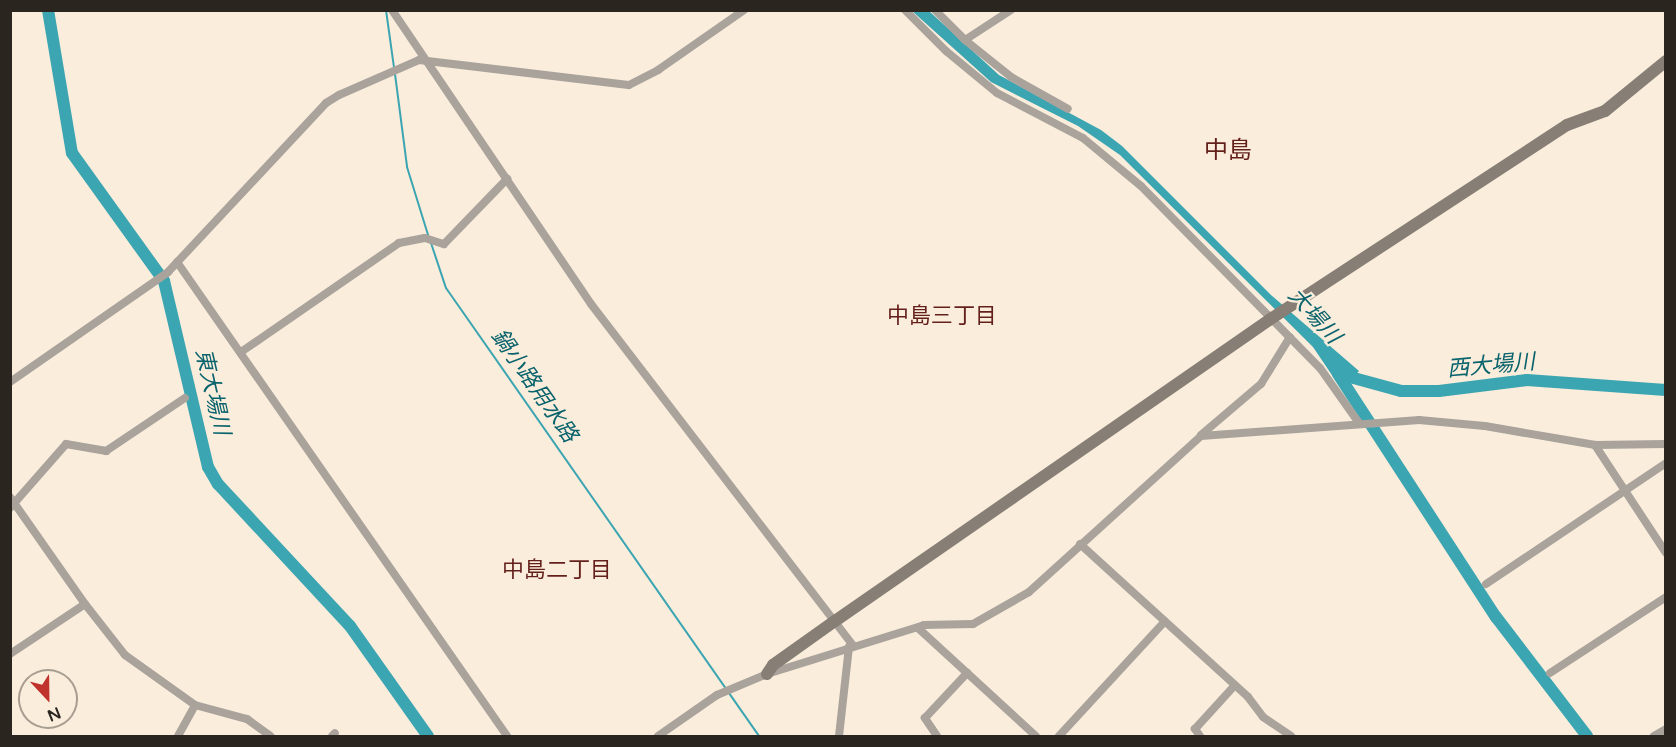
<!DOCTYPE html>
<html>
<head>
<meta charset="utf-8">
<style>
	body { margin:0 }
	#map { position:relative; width:1676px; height:747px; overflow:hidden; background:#faeddc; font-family:"Varela Round","Noto Sans JP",sans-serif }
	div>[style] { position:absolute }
	.water>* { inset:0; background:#3ca5b2 }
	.stream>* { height:2px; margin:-1px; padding:0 1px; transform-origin:1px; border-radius:1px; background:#3ca5b2 }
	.river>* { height:12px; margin:-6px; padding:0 6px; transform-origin:6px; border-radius:6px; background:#3ca5b2 }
	.street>* { height:8px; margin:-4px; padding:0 4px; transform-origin:4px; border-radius:4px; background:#a9a39c }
	.secondary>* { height:12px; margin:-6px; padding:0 6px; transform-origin:6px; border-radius:6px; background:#877f75 }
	span { translate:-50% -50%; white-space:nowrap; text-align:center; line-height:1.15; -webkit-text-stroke:4.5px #faeddc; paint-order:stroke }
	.water-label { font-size:22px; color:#09636c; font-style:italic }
	.neighbourhood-label { font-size:22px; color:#631f1a }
	.quarter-label { font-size:24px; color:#631f1a }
	.frame { position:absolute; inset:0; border:12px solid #2a251f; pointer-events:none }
	.north { position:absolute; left:18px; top:669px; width:60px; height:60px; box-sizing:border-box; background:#faeddc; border:2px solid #a79d90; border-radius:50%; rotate:158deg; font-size:16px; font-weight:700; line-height:24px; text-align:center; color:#2a251f }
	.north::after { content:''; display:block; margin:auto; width:21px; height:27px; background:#c0322c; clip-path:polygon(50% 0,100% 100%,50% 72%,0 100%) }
</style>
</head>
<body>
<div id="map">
	<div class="water">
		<i style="clip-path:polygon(912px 11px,929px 11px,999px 75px,1101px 130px,1122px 146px,1271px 295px,1359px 371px,1342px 390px,1313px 347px,1120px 155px,1078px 126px,991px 82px)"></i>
	</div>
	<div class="stream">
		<i style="left:386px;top:10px;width:59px;rotate:82.1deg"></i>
		<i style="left:395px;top:74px;width:94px;rotate:82.6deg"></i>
		<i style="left:407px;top:167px;width:71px;rotate:72.8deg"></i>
		<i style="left:431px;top:243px;width:47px;rotate:71.6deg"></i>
		<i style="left:446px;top:288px;width:547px;rotate:55.06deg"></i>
	</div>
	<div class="river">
		<i style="left:48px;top:10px;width:145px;rotate:80.5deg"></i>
		<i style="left:72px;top:153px;width:158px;rotate:54.3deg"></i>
		<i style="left:164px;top:281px;width:191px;rotate:76.7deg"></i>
		<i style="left:208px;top:467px;width:20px;rotate:60deg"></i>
		<i style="left:218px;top:484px;width:194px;rotate:47.1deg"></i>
		<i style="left:350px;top:626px;width:135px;rotate:54.7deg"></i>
		<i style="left:1338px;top:374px;width:290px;rotate:57deg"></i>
		<i style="left:1496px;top:617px;width:150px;rotate:52.6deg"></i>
		<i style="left:1339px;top:374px;width:64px;rotate:15.3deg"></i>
		<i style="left:1401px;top:391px;width:38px"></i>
		<i style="left:1439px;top:391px;width:89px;rotate:-7.1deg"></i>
		<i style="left:1527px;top:380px;width:139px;rotate:4.1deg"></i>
	</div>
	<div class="street">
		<i style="left:392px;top:10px;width:355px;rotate:55.9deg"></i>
		<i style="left:591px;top:304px;width:430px;rotate:52.5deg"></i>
		<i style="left:905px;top:10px;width:58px;rotate:45deg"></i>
		<i style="left:946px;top:51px;width:66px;rotate:39.5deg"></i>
		<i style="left:997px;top:93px;width:97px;rotate:27.6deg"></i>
		<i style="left:1083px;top:138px;width:75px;rotate:39.6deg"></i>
		<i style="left:1141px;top:186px;width:255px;rotate:45.5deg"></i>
		<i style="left:1320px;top:368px;width:67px;rotate:54.7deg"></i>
		<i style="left:935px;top:10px;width:42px;rotate:45deg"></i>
		<i style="left:965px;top:40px;width:59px;rotate:38.8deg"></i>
		<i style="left:1011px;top:77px;width:65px;rotate:29.3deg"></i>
		<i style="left:965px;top:40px;width:55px;rotate:-33.1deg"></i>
		<i style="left:177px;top:262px;width:578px;rotate:55.15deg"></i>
		<i style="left:241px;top:352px;width:192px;rotate:-34.6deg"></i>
		<i style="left:399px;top:243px;width:26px;rotate:-11deg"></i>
		<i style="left:425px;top:238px;width:20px;rotate:18deg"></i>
		<i style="left:444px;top:244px;width:91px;rotate:-45.9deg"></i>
		<i style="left:10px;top:382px;width:193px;rotate:-34.8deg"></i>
		<i style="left:168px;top:272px;width:231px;rotate:-46.9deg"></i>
		<i style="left:326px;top:103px;width:15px;rotate:-32deg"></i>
		<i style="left:339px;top:95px;width:87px;rotate:-23.6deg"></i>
		<i style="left:419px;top:60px;width:211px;rotate:6.8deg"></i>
		<i style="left:629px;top:85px;width:33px;rotate:-27deg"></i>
		<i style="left:658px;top:70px;width:105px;rotate:-34.9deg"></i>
		<i style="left:1201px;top:435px;width:79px;rotate:-40.4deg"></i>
		<i style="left:1261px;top:384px;width:55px;rotate:-58.3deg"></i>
		<i style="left:1595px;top:445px;width:129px;rotate:56.7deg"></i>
		<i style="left:10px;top:497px;width:131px;rotate:55deg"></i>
		<i style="left:85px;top:604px;width:65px;rotate:51.9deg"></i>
		<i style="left:125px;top:655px;width:86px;rotate:35.5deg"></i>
		<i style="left:195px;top:705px;width:54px;rotate:15.1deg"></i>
		<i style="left:247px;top:719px;width:29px;rotate:36deg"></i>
		<i style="left:10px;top:508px;width:85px;rotate:-48.8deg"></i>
		<i style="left:66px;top:444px;width:41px;rotate:9.9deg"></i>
		<i style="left:106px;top:451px;width:95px;rotate:-33.9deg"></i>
		<i style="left:1080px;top:544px;width:227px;rotate:42.3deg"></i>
		<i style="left:1248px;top:697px;width:25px;rotate:53deg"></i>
		<i style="left:1263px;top:717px;width:34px;rotate:34deg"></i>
		<i style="left:1486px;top:584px;width:217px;rotate:-33.9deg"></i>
		<i style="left:918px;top:628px;width:160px;rotate:42.5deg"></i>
		<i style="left:10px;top:654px;width:90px;rotate:-33.7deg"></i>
		<i style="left:1550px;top:673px;width:139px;rotate:-33.2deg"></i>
		<i style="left:178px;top:736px;width:35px;rotate:-61deg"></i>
		<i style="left:332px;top:736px;width:4px;rotate:-45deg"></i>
		<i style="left:658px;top:736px;width:72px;rotate:-34.8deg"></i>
		<i style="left:717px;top:695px;width:54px;rotate:-22.8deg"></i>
		<i style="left:767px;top:674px;width:164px;rotate:-17.3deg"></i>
		<i style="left:924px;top:625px;width:49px;rotate:-1.2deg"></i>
		<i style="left:973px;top:624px;width:64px;rotate:-29.7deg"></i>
		<i style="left:1029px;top:592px;width:232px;rotate:-42.2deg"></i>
		<i style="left:1201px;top:436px;width:219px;rotate:-4.2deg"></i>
		<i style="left:1419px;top:420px;width:66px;rotate:5.2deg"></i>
		<i style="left:1485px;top:426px;width:112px;rotate:9.8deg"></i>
		<i style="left:1595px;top:445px;width:71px;rotate:-0.8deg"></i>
		<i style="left:839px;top:736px;width:90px;rotate:-83.6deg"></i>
		<i style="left:937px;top:736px;width:22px;rotate:-124deg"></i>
		<i style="left:925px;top:718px;width:62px;rotate:-47deg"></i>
		<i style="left:1059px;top:736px;width:156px;rotate:-47.3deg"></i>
		<i style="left:1200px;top:736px;width:9px;rotate:-126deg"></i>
		<i style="left:1195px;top:729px;width:59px;rotate:-47.7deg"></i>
		<i style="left:1654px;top:736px;width:14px;rotate:-30deg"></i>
	</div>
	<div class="secondary">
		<i style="left:767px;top:674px;width:11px;rotate:-56deg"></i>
		<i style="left:773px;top:665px;width:76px;rotate:-35.4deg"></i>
		<i style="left:835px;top:621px;width:528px;rotate:-34.74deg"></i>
		<i style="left:1269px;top:320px;width:356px;rotate:-33.2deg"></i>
		<i style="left:1567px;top:125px;width:40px;rotate:-20.2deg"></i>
		<i style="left:1605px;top:111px;width:79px;rotate:-39.3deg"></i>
	</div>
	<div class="water-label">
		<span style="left:1314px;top:316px;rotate:48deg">大場川</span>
		<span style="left:1491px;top:366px;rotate:-5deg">西大場川</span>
		<span style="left:534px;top:386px;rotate:55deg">鍋小路用水路</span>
		<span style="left:212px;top:392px;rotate:77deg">東大場川</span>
	</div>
	<div class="neighbourhood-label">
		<span style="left:942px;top:317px">中島三丁目</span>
		<span style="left:557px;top:571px">中島二丁目</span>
	</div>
	<div class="quarter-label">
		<span style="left:1228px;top:151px">中島</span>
	</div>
	<div class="frame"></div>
	<div class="north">N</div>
</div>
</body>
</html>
